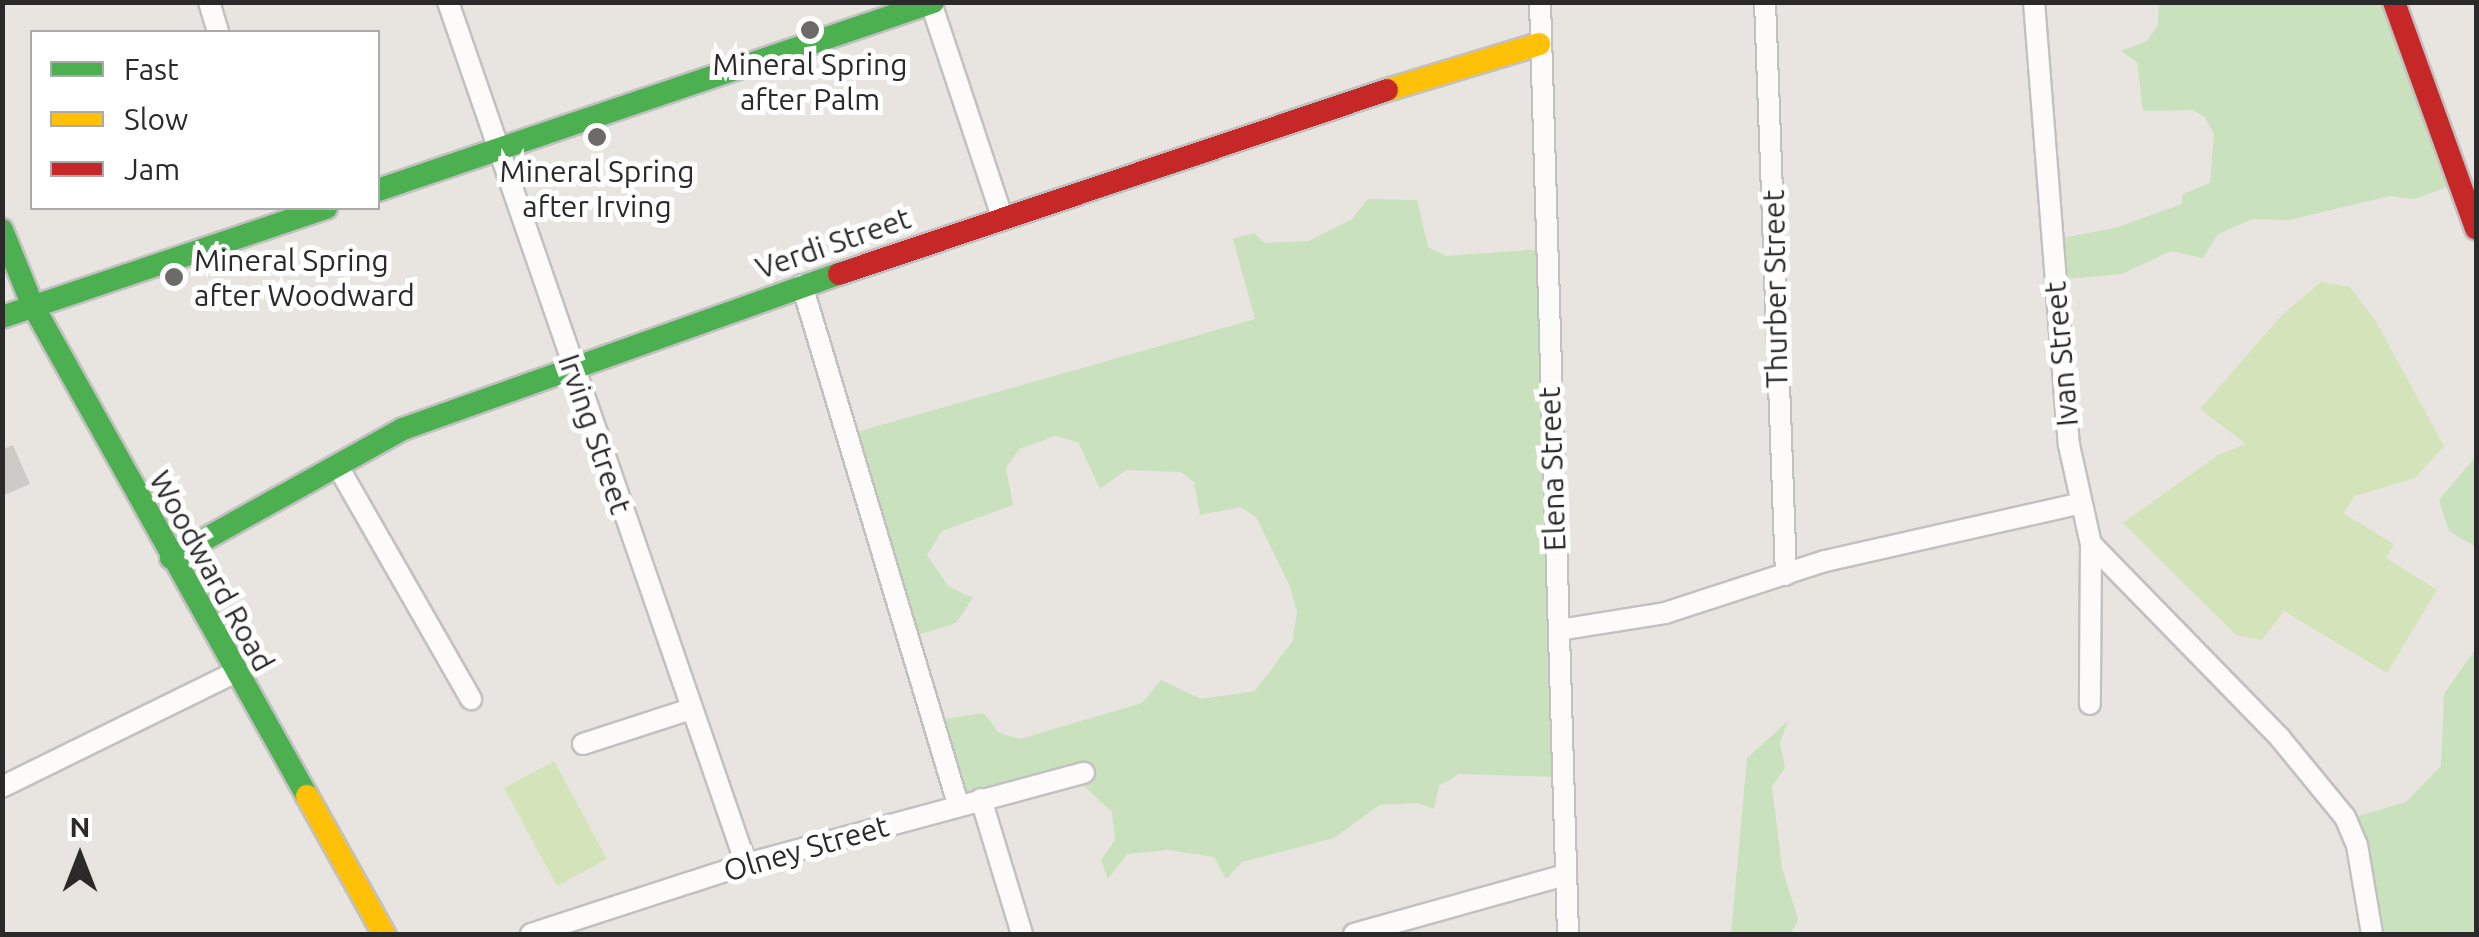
<!DOCTYPE html>
<html>
<head>
<meta charset="utf-8">
<style>
	body { margin:0 }
	#map { position:relative; width:2479px; height:937px; overflow:hidden; background:#e8e5e0; font-family:Ubuntu,sans-serif }
	div>[style] { position:absolute }
	.green>* { inset:0; background:#c9e1bc }
	.pitch>* { inset:0; background:#d3e4ba }
	.building>* { inset:0; background:#cdcbc7 }
	.roads { filter:drop-shadow(2px 0 #c2c1c1) drop-shadow(-2px 0 #c2c1c1) drop-shadow(0 2px #c2c1c1) drop-shadow(0 -2px #c2c1c1) }
	.street>* { height:20px; margin:-10px; padding:0 10px; transform-origin:10px; border-radius:10px; background:#fcfbfa }
	.fast>* { height:22px; margin:-11px; padding:0 11px; transform-origin:11px; border-radius:11px; background:#4caf50 }
	.slow>* { height:22px; margin:-11px; padding:0 11px; transform-origin:11px; border-radius:11px; background:#ffc107 }
	.jam>* { height:22px; margin:-11px; padding:0 11px; transform-origin:11px; border-radius:11px; background:#c62828 }
	.dots>* { width:28px; height:28px; translate:-50% -50%; box-sizing:border-box; border:5px solid #fff; border-radius:50% }
	span { translate:-50% -50%; white-space:nowrap; text-align:center; line-height:1.15; -webkit-text-stroke:10px #fff; paint-order:stroke }
	.poi-label { font-size:30px; color:#2a2a2a }
	.left { translate:0 -50%; text-align:left }
	.street-label { font-size:30px; color:#2a2a2a }
	.frame { position:absolute; inset:0; border:5px solid #2a2a2a; pointer-events:none }
	.legend { position:absolute; left:30px; top:30px; width:350px; height:180px; box-sizing:border-box; background:#fff; border:2px solid #aaa; margin:0; padding:12px 18px; list-style:none; font-size:30px; color:#2a2a2a }
	.legend li { display:flex; align-items:center; gap:20px; height:50px }
	.legend b { width:50px; border:2px solid #aaa }
	.north { position:absolute; left:30px; top:807px; width:100px; height:100px; -webkit-text-stroke:8px #fff; paint-order:stroke; rotate:0deg; font-size:28px; font-weight:700; line-height:40px; text-align:center; color:#2a2a2a }
	.north::after { content:''; display:block; margin:auto; width:35px; height:45px; background:#2a2a2a; clip-path:polygon(50% 0,100% 100%,50% 72%,0 100%) }
</style>
</head>
<body>
<div id="map">
	<div class="green">
		<i style="clip-path:polygon(2159px 3px,2393px 3px,2464px 181px,2414px 199px,2390px 196px,2289px 220px,2253px 219px,2218px 234px,2203px 258px,2171px 251px,2122px 274px,2056px 280px,2051px 240px,2115px 228px,2182px 204px,2183px 194px,2210px 183px,2214px 134px,2205px 117px,2193px 110px,2143px 111px,2137px 62px,2121px 51px,2147px 41px,2158px 25px)"></i>
		<i style="clip-path:polygon(1368px 199px,1417px 200px,1428px 247px,1446px 256px,1543px 249px,1559px 777px,1459px 774px,1439px 786px,1434px 809px,1418px 803px,1379px 805px,1334px 838px,1242px 862px,1226px 879px,1214px 857px,1168px 850px,1127px 854px,1108px 879px,1101px 860px,1115px 840px,1112px 812px,1080px 782px,959px 808px,937px 720px,984px 713px,999px 733px,1020px 739px,1142px 703px,1161px 680px,1201px 699px,1255px 691px,1292px 642px,1297px 612px,1289px 584px,1256px 517px,1241px 507px,1200px 515px,1194px 482px,1181px 472px,1126px 470px,1100px 489px,1078px 442px,1055px 436px,1019px 449px,1006px 468px,1013px 505px,942px 531px,927px 555px,948px 586px,973px 598px,956px 623px,908px 638px,860px 517px,839px 437px,1255px 319px,1233px 239px,1254px 233px,1265px 243px,1309px 241px,1352px 219px)"></i>
		<i style="clip-path:polygon(2476px 456px,2476px 547px,2449px 531px,2439px 500px)"></i>
		<i style="clip-path:polygon(2476px 648px,2476px 934px,2371px 934px,2342px 821px,2406px 802px,2441px 766px,2444px 694px)"></i>
		<i style="clip-path:polygon(1788px 721px,1780px 742px,1785px 768px,1772px 786px,1782px 868px,1798px 919px,1791px 934px,1731px 934px,1747px 758px)"></i>
	</div>
	<div class="pitch">
		<i style="clip-path:polygon(2321px 282px,2350px 287px,2375px 320px,2444px 446px,2415px 478px,2355px 496px,2343px 513px,2394px 544px,2386px 558px,2437px 590px,2387px 673px,2284px 611px,2262px 640px,2236px 635px,2123px 523px,2218px 455px,2246px 444px,2200px 409px,2283px 314px)"></i>
		<i style="clip-path:polygon(554px 761px,607px 859px,557px 886px,504px 788px)"></i>
	</div>
	<div class="building">
		<i style="clip-path:polygon(13px 445px,30px 484px,2px 496px,2px 449px)"></i>
	</div>
	<div class="roads">
		<div class="street">
			<i style="left:209px;top:2px;width:31px;rotate:73deg"></i>
			<i style="left:448px;top:2px;width:912px;rotate:70.93deg"></i>
			<i style="left:1540px;top:2px;width:932px;rotate:88.28deg"></i>
			<i style="left:1765px;top:2px;width:573px;rotate:87.9deg"></i>
			<i style="left:2034px;top:2px;width:444px;rotate:85.5deg"></i>
			<i style="left:2069px;top:445px;width:101px;rotate:77.5deg"></i>
			<i style="left:2091px;top:544px;width:160px;rotate:90.4deg"></i>
			<i style="left:931px;top:3px;width:225px;rotate:71.6deg"></i>
			<i style="left:802px;top:285px;width:542px;rotate:73.27deg"></i>
			<i style="left:337px;top:465px;width:270px;rotate:60.2deg"></i>
			<i style="left:2091px;top:544px;width:271px;rotate:45.7deg"></i>
			<i style="left:2280px;top:738px;width:102px;rotate:50.6deg"></i>
			<i style="left:2345px;top:817px;width:30px;rotate:67deg"></i>
			<i style="left:2357px;top:845px;width:90px;rotate:80.4deg"></i>
			<i style="left:1559px;top:630px;width:107px;rotate:-9.1deg"></i>
			<i style="left:1665px;top:613px;width:168px;rotate:-18deg"></i>
			<i style="left:1825px;top:561px;width:259px;rotate:-12.7deg"></i>
			<i style="left:583px;top:744px;width:114px;rotate:-18deg"></i>
			<i style="left:2px;top:787px;width:258px;rotate:-26.2deg"></i>
			<i style="left:981px;top:799px;width:141px;rotate:73.1deg"></i>
			<i style="left:531px;top:934px;width:226px;rotate:-18deg"></i>
			<i style="left:746px;top:864px;width:350px;rotate:-15.1deg"></i>
			<i style="left:1354px;top:934px;width:220px;rotate:-15.6deg"></i>
		</div>
		<div class="fast">
			<i style="left:378px;top:190px;width:586px;rotate:-18.71deg"></i>
			<i style="left:2px;top:230px;width:80px;rotate:67.9deg"></i>
			<i style="left:37px;top:313px;width:553px;rotate:60.79deg"></i>
			<i style="left:2px;top:317px;width:342px;rotate:-18.6deg"></i>
			<i style="left:171px;top:558px;width:265px;rotate:-29.1deg"></i>
			<i style="left:403px;top:429px;width:463px;rotate:-19.6deg"></i>
		</div>
		<div class="slow">
			<i style="left:1387px;top:90px;width:159px;rotate:-16.8deg"></i>
			<i style="left:307px;top:796px;width:158px;rotate:60.8deg"></i>
		</div>
		<div class="jam">
			<i style="left:2394px;top:2px;width:241px;rotate:70.1deg"></i>
			<i style="left:839px;top:274px;width:578px;rotate:-18.56deg"></i>
		</div>
	</div>
	<div class="dots">
		<i style="left:810px;top:30px;background:#6c6b6a"></i>
		<i style="left:597px;top:137px;background:#6c6b6a"></i>
		<i style="left:174px;top:277px;background:#6c6b6a"></i>
	</div>
	<div class="poi-label">
		<span style="left:810px;top:81px">Mineral Spring<br>after Palm</span>
		<span style="left:597px;top:188px">Mineral Spring<br>after Irving</span>
		<span class="left" style="left:194px;top:277px">Mineral Spring<br>after Woodward</span>
	</div>
	<div class="street-label">
		<span style="left:833px;top:243px;rotate:-19deg">Verdi Street</span>
		<span style="left:1775px;top:289px;rotate:-91deg">Thurber Street</span>
		<span style="left:2061px;top:354px;rotate:-95deg">Ivan Street</span>
		<span style="left:595px;top:434px;rotate:71deg">Irving Street</span>
		<span style="left:1552px;top:469px;rotate:-92deg">Elena Street</span>
		<span style="left:212px;top:571px;rotate:61deg">Woodward Road</span>
		<span style="left:806px;top:848px;rotate:-16deg">Olney Street</span>
	</div>
	<div class="frame"></div>
	<ul class="legend">
	<li><b style="height:12px;background:#4caf50"></b>Fast</li>
	<li><b style="height:12px;background:#ffc107"></b>Slow</li>
	<li><b style="height:12px;background:#c62828"></b>Jam</li>
	</ul>
	<div class="north">N</div>
</div>
</body>
</html>
